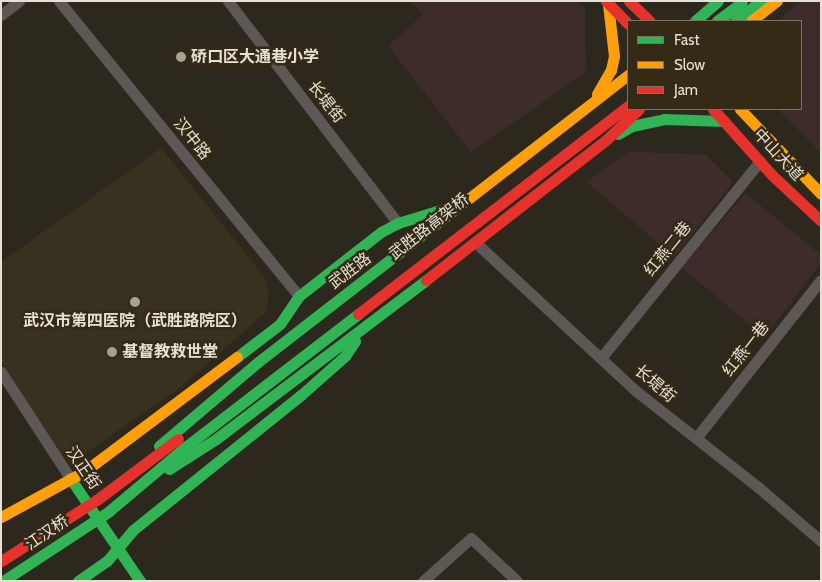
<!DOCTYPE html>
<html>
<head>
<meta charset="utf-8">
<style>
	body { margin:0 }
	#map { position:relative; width:822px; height:582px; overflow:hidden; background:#2d281d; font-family:Cabin,"Noto Sans SC",sans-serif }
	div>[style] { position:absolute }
	.commercial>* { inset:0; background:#3e2c2b }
	.medical>* { inset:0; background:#393120 }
	.street>* { height:11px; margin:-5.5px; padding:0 5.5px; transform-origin:5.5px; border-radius:5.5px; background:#5d5855 }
	.fast>* { height:11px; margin:-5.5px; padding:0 5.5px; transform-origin:5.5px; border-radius:5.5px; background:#30b455 }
	.slow>* { height:11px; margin:-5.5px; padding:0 5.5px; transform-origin:5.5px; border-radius:5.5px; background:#ff9f0a }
	.jam>* { height:11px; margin:-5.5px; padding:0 5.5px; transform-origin:5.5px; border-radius:5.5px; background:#e5322d }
	.dots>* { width:14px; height:14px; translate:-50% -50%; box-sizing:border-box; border:2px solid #342a16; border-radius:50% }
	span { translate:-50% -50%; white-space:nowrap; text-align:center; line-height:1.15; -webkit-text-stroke:5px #342a16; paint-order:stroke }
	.poi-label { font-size:16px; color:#e7e1d5; font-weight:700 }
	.left { translate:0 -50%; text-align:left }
	.street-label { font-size:16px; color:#e7e1d5 }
	.frame { position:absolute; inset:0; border:2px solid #e7e1d5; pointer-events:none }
	.legend { position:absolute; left:627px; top:20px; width:175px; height:90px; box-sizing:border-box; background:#342a16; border:1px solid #7c7362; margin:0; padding:6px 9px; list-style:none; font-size:15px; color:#e7e1d5 }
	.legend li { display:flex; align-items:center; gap:10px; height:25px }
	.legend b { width:25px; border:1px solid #7c7362 }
</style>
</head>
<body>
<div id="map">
	<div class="commercial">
		<i style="clip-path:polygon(412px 1px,577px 1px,585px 9px,586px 72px,471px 152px,388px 46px,423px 15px)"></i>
		<i style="clip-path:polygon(801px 1px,821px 1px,821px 152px,778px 109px,801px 109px,801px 21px,777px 21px)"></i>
		<i style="clip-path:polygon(628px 152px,705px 154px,733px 182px,674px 257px,587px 182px)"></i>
		<i style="clip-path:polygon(745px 193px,821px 255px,821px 263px,765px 337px,682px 268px)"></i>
	</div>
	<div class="medical">
		<i style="clip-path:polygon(161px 148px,264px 276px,269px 293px,266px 312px,181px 387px,70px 464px,33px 414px,1px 361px,1px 262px)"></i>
	</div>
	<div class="street">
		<i style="left:59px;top:1px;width:380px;rotate:50.9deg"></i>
		<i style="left:228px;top:1px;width:280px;rotate:52.6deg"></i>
		<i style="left:1px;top:15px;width:23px;rotate:-38deg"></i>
		<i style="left:475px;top:242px;width:219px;rotate:42.8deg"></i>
		<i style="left:636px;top:391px;width:155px;rotate:38.2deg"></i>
		<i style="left:758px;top:487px;width:83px;rotate:40.6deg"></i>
		<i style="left:601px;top:358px;width:253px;rotate:-51.1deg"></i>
		<i style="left:1px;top:372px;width:126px;rotate:56.9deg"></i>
		<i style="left:696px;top:438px;width:201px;rotate:-51.7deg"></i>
		<i style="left:423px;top:581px;width:64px;rotate:-41.9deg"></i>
		<i style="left:471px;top:538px;width:63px;rotate:43.1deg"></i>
	</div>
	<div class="fast">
		<i style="left:695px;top:21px;width:30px;rotate:-41deg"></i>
		<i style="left:717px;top:21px;width:31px;rotate:-37deg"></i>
		<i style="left:735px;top:21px;width:33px;rotate:-38deg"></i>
		<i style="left:618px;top:134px;width:16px;rotate:-30deg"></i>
		<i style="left:632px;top:126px;width:33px;rotate:-12deg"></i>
		<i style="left:664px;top:119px;width:60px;rotate:1.9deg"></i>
		<i style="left:237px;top:357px;width:54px;rotate:-37.5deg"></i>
		<i style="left:280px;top:324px;width:34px;rotate:-56deg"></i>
		<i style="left:299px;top:296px;width:104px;rotate:-38deg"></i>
		<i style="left:381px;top:232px;width:19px;rotate:-28deg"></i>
		<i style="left:398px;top:223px;width:51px;rotate:-17deg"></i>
		<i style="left:159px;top:446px;width:130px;rotate:-40.3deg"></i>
		<i style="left:258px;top:362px;width:232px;rotate:-37.8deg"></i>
		<i style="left:169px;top:469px;width:56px;rotate:-32.6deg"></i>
		<i style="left:216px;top:439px;width:263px;rotate:-37.1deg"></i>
		<i style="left:70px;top:478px;width:125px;rotate:55.8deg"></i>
		<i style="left:3px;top:581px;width:126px;rotate:-33.3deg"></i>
		<i style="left:108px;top:512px;width:99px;rotate:-40.1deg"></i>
		<i style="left:184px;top:448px;width:220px;rotate:-37.6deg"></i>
		<i style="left:78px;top:581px;width:35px;rotate:-35deg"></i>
		<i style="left:107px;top:561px;width:40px;rotate:-50deg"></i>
		<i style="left:133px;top:530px;width:216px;rotate:-38.8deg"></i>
		<i style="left:301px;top:395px;width:59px;rotate:-41.6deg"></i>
		<i style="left:345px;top:356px;width:18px;rotate:-56deg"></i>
	</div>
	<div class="slow">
		<i style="left:751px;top:21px;width:33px;rotate:-38deg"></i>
		<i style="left:597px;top:94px;width:28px;rotate:-60deg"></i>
		<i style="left:611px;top:70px;width:14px;rotate:-78deg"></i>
		<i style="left:614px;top:56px;width:52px;rotate:-96.6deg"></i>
		<i style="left:740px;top:109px;width:117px;rotate:46.4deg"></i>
		<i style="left:441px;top:220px;width:237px;rotate:-37.8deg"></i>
		<i style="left:1px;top:517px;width:96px;rotate:-28.7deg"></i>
		<i style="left:85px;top:471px;width:190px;rotate:-36.9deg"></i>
	</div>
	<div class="jam">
		<i style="left:606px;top:1px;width:32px;rotate:46deg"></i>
		<i style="left:629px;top:1px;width:29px;rotate:44deg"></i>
		<i style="left:713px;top:109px;width:89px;rotate:48.2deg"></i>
		<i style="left:772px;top:175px;width:67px;rotate:43.2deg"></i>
		<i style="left:426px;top:280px;width:229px;rotate:-37.9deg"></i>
		<i style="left:607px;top:139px;width:44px;rotate:-43.2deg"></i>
		<i style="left:358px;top:314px;width:341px;rotate:-37.6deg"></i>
		<i style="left:1px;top:561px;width:115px;rotate:-32.6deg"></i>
		<i style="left:98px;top:499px;width:100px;rotate:-36.9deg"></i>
	</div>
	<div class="dots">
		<i style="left:181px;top:57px;background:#a6a095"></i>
		<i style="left:135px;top:302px;background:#a6a095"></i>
		<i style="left:112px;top:352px;background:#a6a095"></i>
	</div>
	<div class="poi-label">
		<span class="left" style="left:191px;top:57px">硚口区大通巷小学</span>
		<span style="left:135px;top:321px">武汉市第四医院（武胜路院区）</span>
		<span class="left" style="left:122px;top:352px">基督教救世堂</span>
	</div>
	<div class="street-label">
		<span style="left:326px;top:102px;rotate:52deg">长堤街</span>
		<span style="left:192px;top:139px;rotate:51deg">汉中路</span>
		<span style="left:778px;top:155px;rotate:47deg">中山大道</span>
		<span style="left:429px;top:227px;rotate:-38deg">武胜路高架桥</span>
		<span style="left:668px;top:249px;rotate:-51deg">红燕二巷</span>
		<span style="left:350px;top:271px;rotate:-37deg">武胜路</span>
		<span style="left:746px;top:349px;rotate:-52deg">红燕一巷</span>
		<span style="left:655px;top:384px;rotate:40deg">长堤街</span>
		<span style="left:83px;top:468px;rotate:56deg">汉正街</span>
		<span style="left:47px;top:533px;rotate:-34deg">江汉桥</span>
	</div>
	<div class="frame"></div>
	<ul class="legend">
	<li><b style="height:6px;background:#30b455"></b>Fast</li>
	<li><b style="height:6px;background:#ff9f0a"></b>Slow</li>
	<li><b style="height:6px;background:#e5322d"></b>Jam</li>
	</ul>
</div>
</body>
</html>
